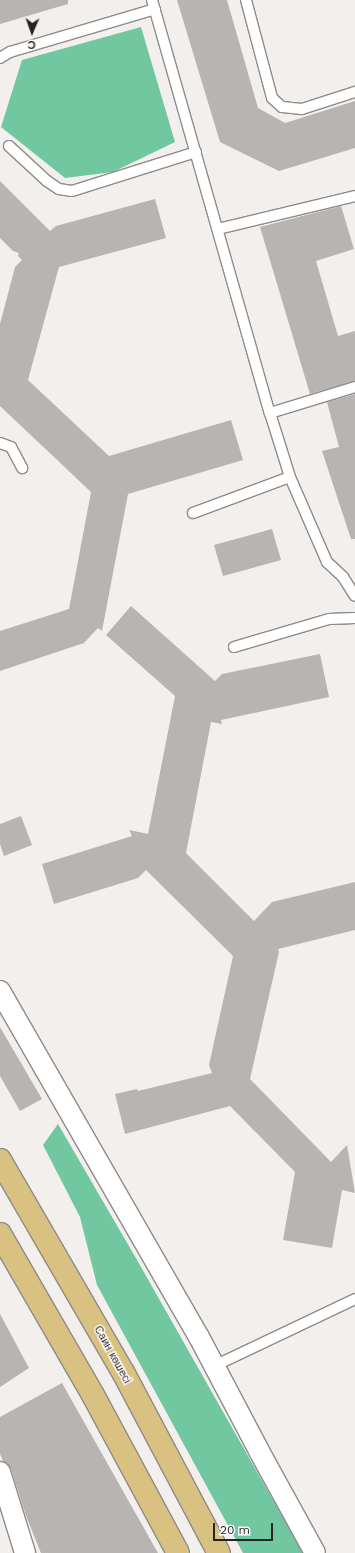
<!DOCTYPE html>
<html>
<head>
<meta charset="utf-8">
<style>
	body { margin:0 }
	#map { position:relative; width:355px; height:1553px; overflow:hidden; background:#f3efec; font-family:"Work Sans",sans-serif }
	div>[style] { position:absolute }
	.forest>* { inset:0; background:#70c7a0 }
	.building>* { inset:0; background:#b8b4b1 }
	.roads { filter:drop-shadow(1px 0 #8f8b88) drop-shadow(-1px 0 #8f8b88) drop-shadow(0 1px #8f8b88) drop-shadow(0 -1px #8f8b88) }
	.service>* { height:10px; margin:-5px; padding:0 5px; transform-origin:5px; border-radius:5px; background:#fff }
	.minor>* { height:20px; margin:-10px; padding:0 10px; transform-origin:10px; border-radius:10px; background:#fff }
	.primary>* { height:22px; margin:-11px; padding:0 11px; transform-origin:11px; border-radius:11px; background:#d9c281 }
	span { translate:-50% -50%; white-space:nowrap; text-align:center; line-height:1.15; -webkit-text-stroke:3px #fffdfc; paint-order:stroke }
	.street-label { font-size:11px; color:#262423 }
	.north { position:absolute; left:12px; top:12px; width:40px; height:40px; -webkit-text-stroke:3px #fffdfc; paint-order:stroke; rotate:182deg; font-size:11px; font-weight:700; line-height:16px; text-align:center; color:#262423 }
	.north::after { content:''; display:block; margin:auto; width:14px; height:18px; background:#262423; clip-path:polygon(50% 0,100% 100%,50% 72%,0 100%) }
	.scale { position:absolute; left:213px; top:1523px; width:60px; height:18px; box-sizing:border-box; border:2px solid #262423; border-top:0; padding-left:5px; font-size:12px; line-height:14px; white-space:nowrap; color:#262423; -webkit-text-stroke:3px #fffdfc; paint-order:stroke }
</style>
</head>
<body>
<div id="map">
	<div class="forest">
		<i style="clip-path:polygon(141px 27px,175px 142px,113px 172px,65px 178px,1px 127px,22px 60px)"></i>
		<i style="clip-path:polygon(58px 1124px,137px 1260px,303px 1553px,243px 1553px,97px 1285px,80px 1217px,43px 1145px)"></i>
	</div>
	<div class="building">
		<i style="clip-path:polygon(0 0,68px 0,68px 4px,0 24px)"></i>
		<i style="clip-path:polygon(177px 0,227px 0,258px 108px,285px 123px,355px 101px,355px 148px,279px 171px,220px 142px)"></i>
		<i style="clip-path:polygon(0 181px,50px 231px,56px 226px,155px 199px,166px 238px,59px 267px,28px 380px,109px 456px,231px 420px,243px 460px,128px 494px,102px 631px,98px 628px,84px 643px,0 671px,0 631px,69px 609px,91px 492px,0 406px,0 324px,15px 267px,22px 260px,18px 256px,19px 253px,13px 251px,0 238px)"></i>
		<i style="clip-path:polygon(341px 206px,354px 249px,316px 261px,338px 336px,355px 331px,355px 381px,310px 394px,260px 227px)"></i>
		<i style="clip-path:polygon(355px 394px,355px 539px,351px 539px,322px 451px,339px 447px,327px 402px)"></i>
		<i style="clip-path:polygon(272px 529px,281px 560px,223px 576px,214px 545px)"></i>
		<i style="clip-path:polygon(131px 606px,215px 681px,222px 674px,320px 654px,329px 697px,221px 720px,222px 724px,211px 722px,186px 853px,254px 921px,272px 902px,355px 882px,355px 930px,278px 949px,279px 952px,250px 1079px,331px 1162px,347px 1145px,355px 1193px,342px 1190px,332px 1248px,283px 1240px,295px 1172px,230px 1106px,125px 1134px,115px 1094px,137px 1089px,138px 1091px,212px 1073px,209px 1065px,233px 956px,146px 870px,138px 878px,54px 904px,42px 864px,132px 836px,129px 830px,148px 834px,175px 696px,106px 635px)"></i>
		<i style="clip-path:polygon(21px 816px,32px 845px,4px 856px,0 844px,0 824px)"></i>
		<i style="clip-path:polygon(0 1027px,42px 1099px,20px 1111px,0 1076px)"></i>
		<i style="clip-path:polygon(0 1314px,29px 1368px,0 1387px)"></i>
		<i style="clip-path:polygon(62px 1383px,158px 1553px,41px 1553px,26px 1516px,11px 1469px,8px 1464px,3px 1461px,0 1454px,0 1417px)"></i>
	</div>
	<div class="roads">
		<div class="service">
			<i style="left:152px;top:0;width:430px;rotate:74.1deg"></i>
			<i style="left:270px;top:413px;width:67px;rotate:72.6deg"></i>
			<i style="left:290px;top:477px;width:93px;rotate:66.5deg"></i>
			<i style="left:327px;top:562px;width:22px;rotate:43deg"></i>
			<i style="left:343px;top:577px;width:22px;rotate:58deg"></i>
			<i style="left:246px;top:0;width:101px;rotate:75.1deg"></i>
			<i style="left:272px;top:98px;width:13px;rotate:42deg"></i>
			<i style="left:282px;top:107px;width:20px;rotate:6deg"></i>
			<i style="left:302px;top:109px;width:56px;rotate:-17.8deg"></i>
			<i style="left:0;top:58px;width:12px;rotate:-31deg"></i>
			<i style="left:10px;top:52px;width:151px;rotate:-16.5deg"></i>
			<i style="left:9px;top:146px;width:52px;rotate:42.6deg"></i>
			<i style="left:47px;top:181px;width:14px;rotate:34deg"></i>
			<i style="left:59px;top:189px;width:13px;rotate:9deg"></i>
			<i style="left:72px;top:191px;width:130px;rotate:-17.5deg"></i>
			<i style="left:218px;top:229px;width:141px;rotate:-13.5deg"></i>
			<i style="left:270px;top:413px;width:89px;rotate:-17deg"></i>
			<i style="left:0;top:443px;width:12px;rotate:20deg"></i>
			<i style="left:11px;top:447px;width:24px;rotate:62deg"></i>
			<i style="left:193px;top:513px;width:103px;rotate:-20.4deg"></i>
			<i style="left:234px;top:647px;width:99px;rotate:-16.4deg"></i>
			<i style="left:329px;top:619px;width:26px;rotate:-2deg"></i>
			<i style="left:214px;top:1366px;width:156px;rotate:-25.4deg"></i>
		</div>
		<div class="minor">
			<i style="left:0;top:991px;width:399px;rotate:60.1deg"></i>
			<i style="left:199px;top:1337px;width:129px;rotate:62.2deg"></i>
			<i style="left:259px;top:1451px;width:116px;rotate:61.2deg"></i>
			<i style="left:0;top:1472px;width:85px;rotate:72.8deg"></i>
		</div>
		<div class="primary">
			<i style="left:0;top:1160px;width:245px;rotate:59.9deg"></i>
			<i style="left:123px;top:1372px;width:205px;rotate:62.1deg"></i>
			<i style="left:0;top:1234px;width:186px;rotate:60deg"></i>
			<i style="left:93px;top:1395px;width:179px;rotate:61.7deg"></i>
		</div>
	</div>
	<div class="street-label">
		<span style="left:112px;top:1355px;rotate:61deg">Саин көшесі</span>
	</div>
	<div class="north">С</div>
	<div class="scale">20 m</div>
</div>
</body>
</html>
